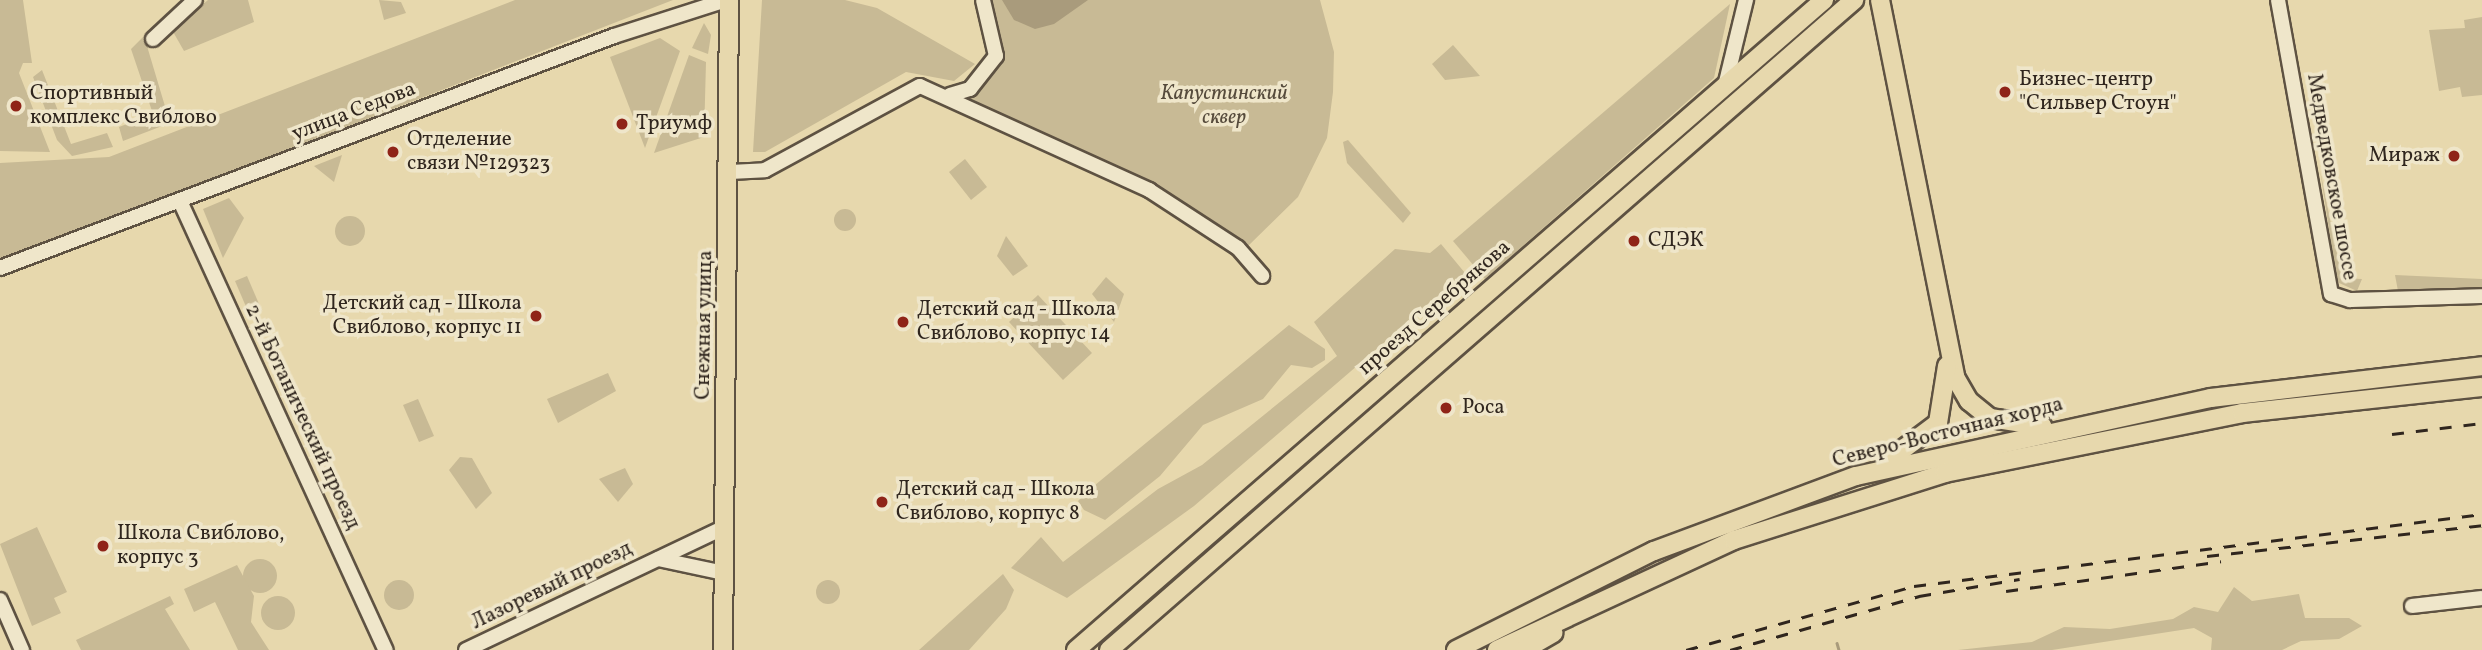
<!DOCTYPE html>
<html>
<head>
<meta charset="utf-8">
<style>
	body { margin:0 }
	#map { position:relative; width:2482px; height:650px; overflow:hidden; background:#e7d8ad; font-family:Vollkorn,serif }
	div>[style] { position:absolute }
	.green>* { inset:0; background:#c8ba95 }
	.round { border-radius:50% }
	.water>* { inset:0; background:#a99b7c }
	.stream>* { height:2.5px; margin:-1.25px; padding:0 1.25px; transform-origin:1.25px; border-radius:1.25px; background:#a99b7c }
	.roads { filter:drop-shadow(2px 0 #5e5242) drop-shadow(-2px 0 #5e5242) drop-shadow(0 2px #5e5242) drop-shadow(0 -2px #5e5242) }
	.minor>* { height:14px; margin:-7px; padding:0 7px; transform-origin:7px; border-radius:7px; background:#efe6ca }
	.major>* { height:18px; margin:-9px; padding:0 9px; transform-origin:9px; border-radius:9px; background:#e7d8ad }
	.rail>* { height:2.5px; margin-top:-1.25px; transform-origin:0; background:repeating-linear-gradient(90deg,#30261e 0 12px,transparent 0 24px) }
	.dots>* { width:19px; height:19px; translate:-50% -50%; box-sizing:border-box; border:4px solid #efe6ca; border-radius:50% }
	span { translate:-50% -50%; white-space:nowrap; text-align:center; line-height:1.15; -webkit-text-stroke:7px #efe6ca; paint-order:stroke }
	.poi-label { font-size:21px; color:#30261e }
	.left { translate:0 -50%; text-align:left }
	.right { translate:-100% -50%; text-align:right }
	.park-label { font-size:21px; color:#564b3c; font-style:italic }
	.street-label { font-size:21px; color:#30261e }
</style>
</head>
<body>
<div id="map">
	<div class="green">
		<i style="clip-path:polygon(0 0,23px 0,32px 63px,23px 63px,19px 73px,50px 152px,0 151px)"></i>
		<i style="clip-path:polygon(208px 0,248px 0,254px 22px,184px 51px,172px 30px)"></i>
		<i style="clip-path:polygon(379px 0,401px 2px,406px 13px,384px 20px)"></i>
		<i style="clip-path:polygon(515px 0,673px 0,0 262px,0 163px,109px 157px)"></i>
		<i style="clip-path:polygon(762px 0,845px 0,877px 8px,975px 64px,954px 81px,906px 72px,765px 152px,753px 152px)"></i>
		<i style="clip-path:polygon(986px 0,1320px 0,1334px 52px,1333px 92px,1327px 138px,1298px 197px,1246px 248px,1151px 187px,963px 97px,995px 65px)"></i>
		<i style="clip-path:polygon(1730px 4px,1714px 78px,1485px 279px,1453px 241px)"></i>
		<i style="clip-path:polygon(2482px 17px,2482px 95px,2462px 97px,2460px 87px,2439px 91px,2429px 30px,2465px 28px,2464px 20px)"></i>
		<i style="clip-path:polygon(704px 23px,711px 35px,708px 54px,692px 48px)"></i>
		<i style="clip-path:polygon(144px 36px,170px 123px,123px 141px,119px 127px,153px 114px,131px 49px)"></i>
		<i style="clip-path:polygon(660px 38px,680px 51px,645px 148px,610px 57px)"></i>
		<i style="clip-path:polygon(1453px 45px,1480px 76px,1445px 80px,1432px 64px)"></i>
		<i style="clip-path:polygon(689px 55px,706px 62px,704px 137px,654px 153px)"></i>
		<i style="clip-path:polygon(42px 70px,71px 144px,107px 133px,113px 147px,72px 156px,57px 140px,33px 77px)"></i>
		<i style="clip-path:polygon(1348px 140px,1411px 213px,1403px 223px,1347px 163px,1343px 142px)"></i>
		<i style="clip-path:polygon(342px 155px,334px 182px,314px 166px)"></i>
		<i style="clip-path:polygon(965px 159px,987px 187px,971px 200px,949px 172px)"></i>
		<i style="clip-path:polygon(2320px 170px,2342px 278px,2362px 279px,2357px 291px,2337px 282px)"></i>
		<i style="clip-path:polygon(229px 198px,244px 218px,223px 258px,203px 209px)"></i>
		<i class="round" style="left:834px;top:209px;width:22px;height:22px"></i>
		<i class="round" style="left:335px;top:216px;width:30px;height:30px"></i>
		<i style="clip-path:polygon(1006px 236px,1028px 266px,1013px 276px,997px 256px)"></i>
		<i style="clip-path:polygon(1441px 244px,1465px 273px,1194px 506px,1067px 598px,1011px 568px,1041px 537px,1063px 562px,1158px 489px,1202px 465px,1337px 356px,1314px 322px,1395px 249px,1430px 253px)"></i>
		<i style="clip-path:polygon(2395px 275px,2482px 279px,2482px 290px,2398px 291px)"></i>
		<i style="clip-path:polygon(247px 276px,262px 311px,250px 316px,235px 281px)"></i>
		<i style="clip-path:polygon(1106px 277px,1124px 294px,1114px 322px,1092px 294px)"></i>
		<i style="clip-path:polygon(1038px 295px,1092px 353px,1063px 380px,1009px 322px)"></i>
		<i style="clip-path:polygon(1289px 325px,1325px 349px,1325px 360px,1312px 368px,1291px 365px,1263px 399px,1203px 425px,1160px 476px,1105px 520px,1084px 510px,1078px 501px,1089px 490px)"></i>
		<i style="clip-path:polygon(608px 373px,616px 391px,558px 423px,547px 399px)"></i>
		<i style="clip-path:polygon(418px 399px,434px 436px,419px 442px,403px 405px)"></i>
		<i style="clip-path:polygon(460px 457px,472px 458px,492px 493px,476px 509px,449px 470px)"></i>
		<i style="clip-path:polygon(625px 468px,633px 484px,618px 502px,599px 479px)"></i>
		<i style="clip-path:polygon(37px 527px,67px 592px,54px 598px,61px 613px,32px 626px,0 544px)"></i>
		<i class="round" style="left:243px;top:559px;width:34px;height:34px"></i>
		<i style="clip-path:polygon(237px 565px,254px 596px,251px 622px,269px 650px,238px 650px,215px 602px,194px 612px,184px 589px)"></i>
		<i style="clip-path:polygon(1003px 574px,1014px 590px,1006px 609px,969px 650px,919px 650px)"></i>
		<i class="round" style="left:816px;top:580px;width:24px;height:24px"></i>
		<i class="round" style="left:384px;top:580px;width:30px;height:30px"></i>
		<i style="clip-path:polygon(2234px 587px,2252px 601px,2299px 594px,2305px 618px,2349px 618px,2362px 626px,2339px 639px,2301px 641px,2282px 650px,2211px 650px,2212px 638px,2194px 628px,2052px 650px,1958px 650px,2032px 642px,2064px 627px,2110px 629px,2173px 619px,2194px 607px,2218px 612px)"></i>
		<i style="clip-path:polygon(170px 596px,174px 604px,165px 609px,190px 650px,81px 650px,76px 640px)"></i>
		<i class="round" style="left:261px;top:596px;width:34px;height:34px"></i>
	</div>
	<div class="water">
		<i style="clip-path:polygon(1002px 0,1088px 0,1054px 24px,1035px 29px,1014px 20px)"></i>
	</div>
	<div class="stream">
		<i style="left:1837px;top:643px;width:7px;rotate:74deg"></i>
	</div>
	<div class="roads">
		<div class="minor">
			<i style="left:2278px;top:0;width:299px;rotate:79.8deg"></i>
			<i style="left:2331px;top:294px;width:20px;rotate:18deg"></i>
			<i style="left:2350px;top:300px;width:132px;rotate:-1.7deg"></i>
			<i style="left:153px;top:39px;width:57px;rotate:-42.9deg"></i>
			<i style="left:1725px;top:86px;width:89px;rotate:-76.3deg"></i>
			<i style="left:950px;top:95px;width:21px;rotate:-17deg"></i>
			<i style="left:970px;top:89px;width:42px;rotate:-51.8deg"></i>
			<i style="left:996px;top:56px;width:57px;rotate:-103.1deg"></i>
			<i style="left:730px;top:172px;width:35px;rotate:-3deg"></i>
			<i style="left:765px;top:170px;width:176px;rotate:-28.5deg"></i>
			<i style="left:920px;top:86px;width:252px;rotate:24.4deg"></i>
			<i style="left:1149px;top:190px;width:106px;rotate:33.1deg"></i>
			<i style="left:1238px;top:248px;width:37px;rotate:49deg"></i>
			<i style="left:180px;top:201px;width:494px;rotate:65.4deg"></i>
			<i style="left:0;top:268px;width:656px;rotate:-20.7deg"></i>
			<i style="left:614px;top:36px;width:118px;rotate:-17.8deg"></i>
			<i style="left:658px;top:559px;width:67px;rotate:12deg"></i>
			<i style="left:0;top:600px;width:55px;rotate:66.3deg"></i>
			<i style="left:2412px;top:606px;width:70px;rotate:-6.5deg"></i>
			<i style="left:466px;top:650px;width:287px;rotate:-25.4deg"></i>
		</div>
		<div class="major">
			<i style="left:1880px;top:0;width:384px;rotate:78.7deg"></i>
			<i style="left:1955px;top:377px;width:28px;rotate:60deg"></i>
			<i style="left:1969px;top:401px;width:27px;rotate:39deg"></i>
			<i style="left:1990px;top:418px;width:53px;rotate:8.7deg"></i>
			<i style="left:1890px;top:459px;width:60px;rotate:-36.9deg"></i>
			<i style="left:1938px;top:423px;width:58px;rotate:-81deg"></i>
			<i style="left:723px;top:650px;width:650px;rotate:-89.47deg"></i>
			<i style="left:1076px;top:650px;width:991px;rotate:-40.99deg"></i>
			<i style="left:1109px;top:650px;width:989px;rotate:-41.1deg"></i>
			<i style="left:1456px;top:650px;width:221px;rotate:-26.6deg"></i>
			<i style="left:1654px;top:551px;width:215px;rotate:-20.4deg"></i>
			<i style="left:1856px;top:476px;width:363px;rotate:-12.4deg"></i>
			<i style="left:2211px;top:398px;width:273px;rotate:-6.7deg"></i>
			<i style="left:1497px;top:650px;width:261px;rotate:-24.9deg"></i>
			<i style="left:1734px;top:540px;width:221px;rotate:-17.6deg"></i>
			<i style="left:1945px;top:473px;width:303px;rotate:-11.4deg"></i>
			<i style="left:2242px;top:413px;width:241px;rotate:-6.2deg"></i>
			<i style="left:1524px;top:650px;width:34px;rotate:-30deg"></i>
		</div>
	</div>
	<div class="rail">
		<i style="left:2392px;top:434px;width:91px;rotate:-7deg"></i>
		<i style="left:2207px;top:556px;width:277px;rotate:-6.4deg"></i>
		<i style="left:2006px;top:591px;width:217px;rotate:-7.9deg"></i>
		<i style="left:1686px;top:650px;width:237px;rotate:-15.7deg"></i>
		<i style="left:1914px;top:586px;width:573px;rotate:-7.22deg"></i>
		<i style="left:1730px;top:650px;width:197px;rotate:-15.9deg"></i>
		<i style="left:1919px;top:596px;width:102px;rotate:-9.6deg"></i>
	</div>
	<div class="dots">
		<i style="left:2005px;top:92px;background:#8f2418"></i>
		<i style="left:16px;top:106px;background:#8f2418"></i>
		<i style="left:622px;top:124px;background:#8f2418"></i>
		<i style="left:393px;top:152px;background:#8f2418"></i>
		<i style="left:2454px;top:156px;background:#8f2418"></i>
		<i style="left:1634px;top:241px;background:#8f2418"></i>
		<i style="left:536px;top:316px;background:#8f2418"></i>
		<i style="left:903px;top:322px;background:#8f2418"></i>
		<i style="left:1446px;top:408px;background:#8f2418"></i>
		<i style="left:882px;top:502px;background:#8f2418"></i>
		<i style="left:103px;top:546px;background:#8f2418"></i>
	</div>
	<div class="poi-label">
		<span class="left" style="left:2019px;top:92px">Бизнес-центр<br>"Сильвер Стоун"</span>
		<span class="left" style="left:30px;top:106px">Спортивный<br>комплекс Свиблово</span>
		<span class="left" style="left:636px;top:124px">Триумф</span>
		<span class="left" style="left:407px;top:152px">Отделение<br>связи №129323</span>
		<span class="right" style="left:2440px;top:156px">Мираж</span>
		<span class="left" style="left:1648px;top:241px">СДЭК</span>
		<span class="right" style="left:522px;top:316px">Детский сад - Школа<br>Свиблово, корпус 11</span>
		<span class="left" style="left:917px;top:322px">Детский сад - Школа<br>Свиблово, корпус 14</span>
		<span class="left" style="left:1462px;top:408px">Роса</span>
		<span class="left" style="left:896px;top:502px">Детский сад - Школа<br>Свиблово, корпус 8</span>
		<span class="left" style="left:117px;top:546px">Школа Свиблово,<br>корпус 3</span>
	</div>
	<div class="park-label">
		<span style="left:1224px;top:106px">Капустинский<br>сквер</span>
	</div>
	<div class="street-label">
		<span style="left:354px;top:112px;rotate:-21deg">улица Седова</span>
		<span style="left:2331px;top:177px;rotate:80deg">Медведковское шоссе</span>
		<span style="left:1435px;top:308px;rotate:-41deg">проезд Серебрякова</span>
		<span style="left:705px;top:325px;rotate:-89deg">Снежная улица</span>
		<span style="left:302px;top:417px;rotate:65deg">2-й Ботанический проезд</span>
		<span style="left:1948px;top:433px;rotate:-14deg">Северо-Восточная хорда</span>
		<span style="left:552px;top:586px;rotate:-26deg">Лазоревый проезд</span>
	</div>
</div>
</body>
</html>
